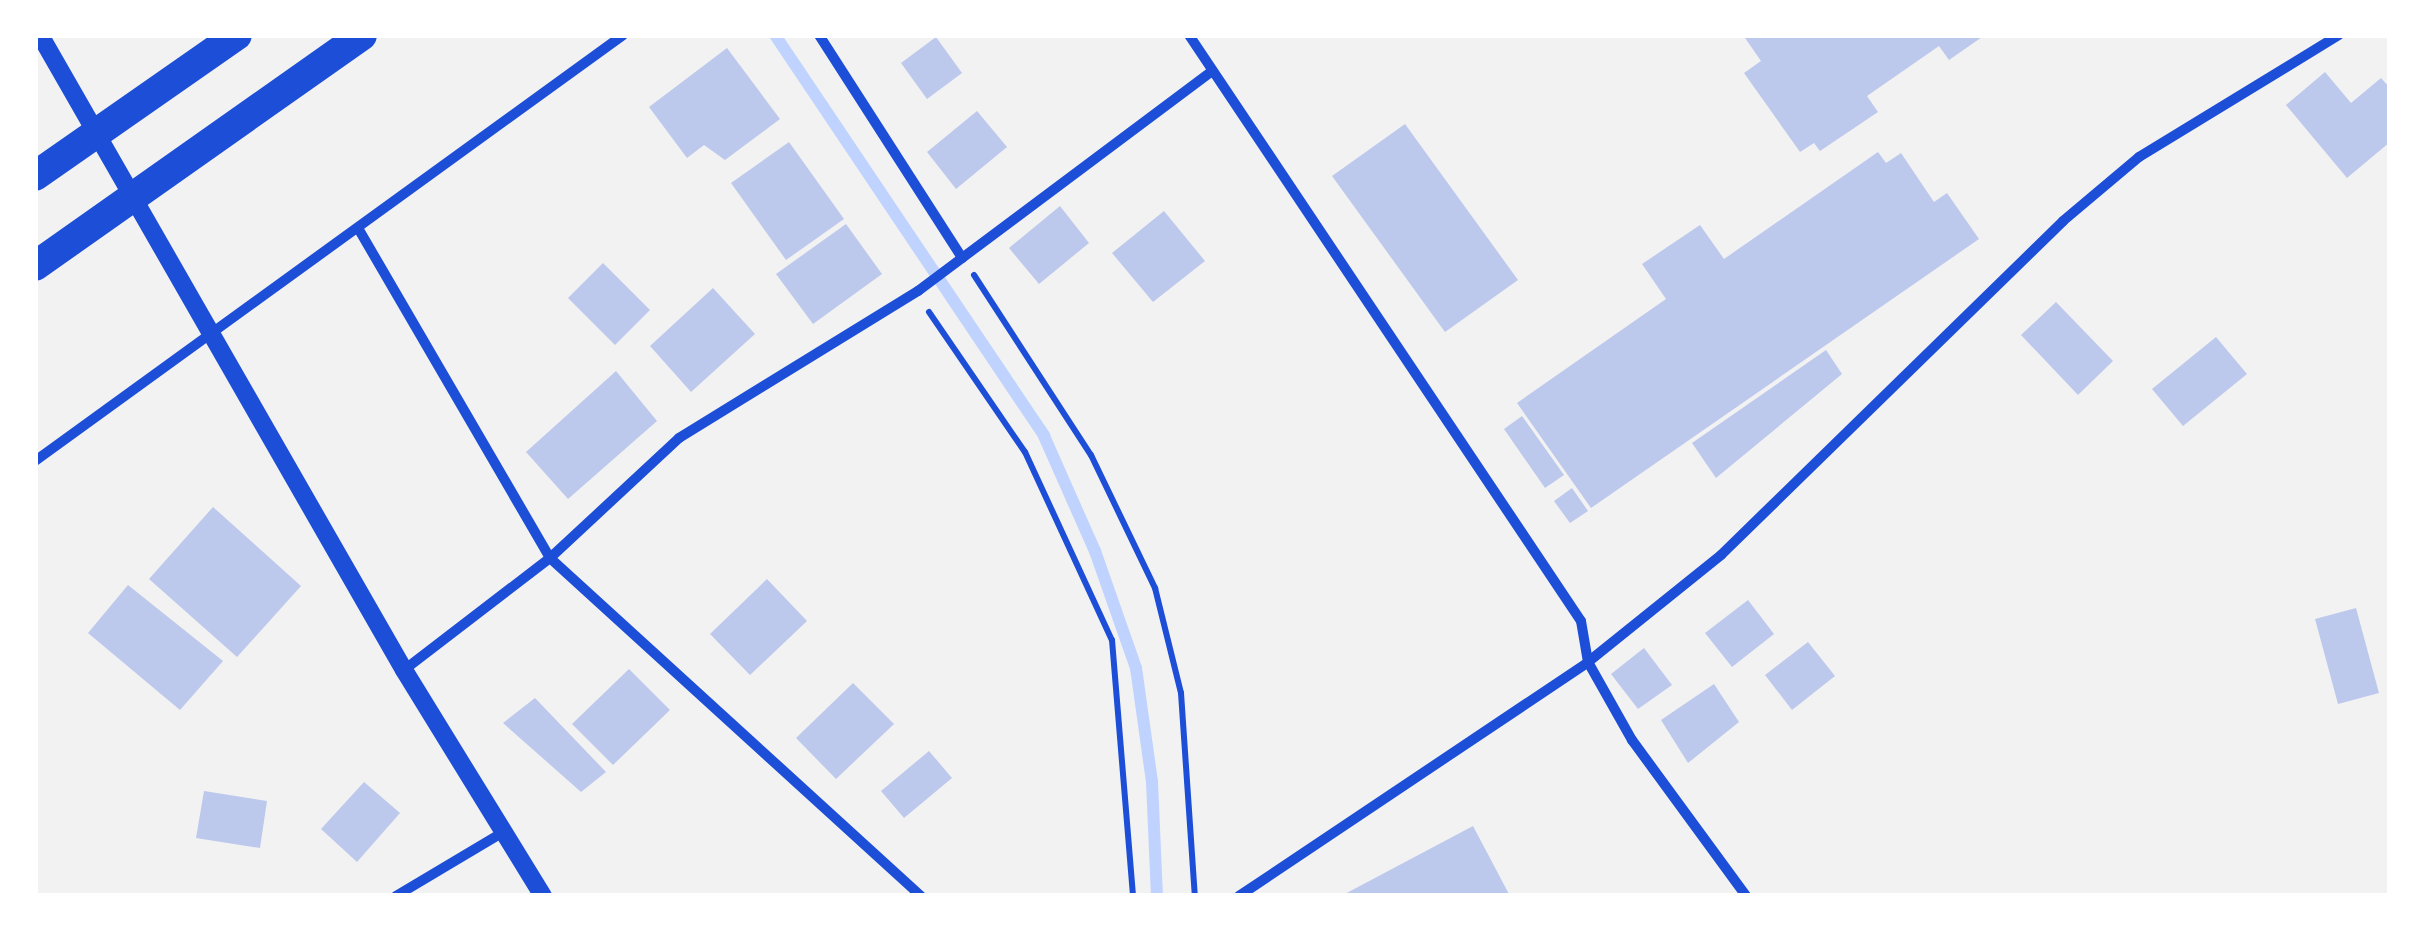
<!DOCTYPE html>
<html>
<head>
<meta charset="utf-8">
<style>
	body { margin:0 }
	#map { position:relative; width:2425px; height:931px; overflow:hidden; background:#f2f2f2; font-family:Poppins,sans-serif }
	div>[style] { position:absolute }
	.stream>* { height:12px; margin:-6px; padding:0 6px; transform-origin:6px; border-radius:6px; background:#bfd3fe }
	.building>* { inset:0; background:#bdc9ec }
	.path>* { height:6px; margin:-3px; padding:0 3px; transform-origin:3px; border-radius:3px; background:#1d4ed8 }
	.minor>* { height:10px; margin:-5px; padding:0 5px; transform-origin:5px; border-radius:5px; background:#1d4ed8 }
	.tertiary>* { height:18px; margin:-9px; padding:0 9px; transform-origin:9px; border-radius:9px; background:#1d4ed8 }
	.motorway>* { height:30px; margin:-15px; padding:0 15px; transform-origin:15px; border-radius:15px; background:#1d4ed8 }
	span { translate:-50% -50%; white-space:nowrap; text-align:center; line-height:1.15; -webkit-text-stroke:8px #fff; paint-order:stroke }
	.frame { position:absolute; inset:0; border:38px solid #fff; pointer-events:none }
</style>
</head>
<body>
<div id="map">
	<div class="stream">
		<i style="left:775px;top:35px;width:483px;rotate:56.1deg"></i>
		<i style="left:1044px;top:436px;width:126px;rotate:66.1deg"></i>
		<i style="left:1095px;top:551px;width:124px;rotate:70.7deg"></i>
		<i style="left:1136px;top:668px;width:115px;rotate:82deg"></i>
		<i style="left:1152px;top:782px;width:114px;rotate:87.5deg"></i>
	</div>
	<div class="building">
		<i style="clip-path:polygon(1743px 35px,1985px 35px,1949px 60px,1939px 46px,1867px 96px,1878px 112px,1820px 151px,1814px 143px,1800px 152px,1744px 73px,1761px 61px)"></i>
		<i style="clip-path:polygon(936px 37px,962px 73px,927px 99px,901px 63px)"></i>
		<i style="clip-path:polygon(727px 48px,780px 119px,725px 160px,704px 145px,687px 158px,649px 107px)"></i>
		<i style="clip-path:polygon(2325px 72px,2351px 103px,2381px 78px,2390px 88px,2390px 142px,2347px 178px,2286px 105px)"></i>
		<i style="clip-path:polygon(977px 111px,1007px 147px,956px 189px,927px 152px)"></i>
		<i style="clip-path:polygon(1405px 124px,1518px 280px,1445px 332px,1332px 176px)"></i>
		<i style="clip-path:polygon(789px 142px,844px 219px,786px 260px,731px 183px)"></i>
		<i style="clip-path:polygon(1878px 152px,1886px 163px,1901px 153px,1934px 202px,1947px 193px,1979px 239px,1591px 508px,1517px 403px,1666px 299px,1642px 264px,1700px 225px,1724px 259px)"></i>
		<i style="clip-path:polygon(1060px 206px,1089px 243px,1039px 284px,1009px 248px)"></i>
		<i style="clip-path:polygon(1164px 211px,1205px 261px,1153px 302px,1112px 253px)"></i>
		<i style="clip-path:polygon(846px 224px,882px 274px,813px 324px,776px 274px)"></i>
		<i style="clip-path:polygon(603px 263px,650px 310px,615px 345px,568px 298px)"></i>
		<i style="clip-path:polygon(713px 288px,755px 334px,691px 392px,650px 346px)"></i>
		<i style="clip-path:polygon(2056px 302px,2113px 361px,2078px 395px,2021px 335px)"></i>
		<i style="clip-path:polygon(2216px 337px,2247px 374px,2183px 426px,2152px 389px)"></i>
		<i style="clip-path:polygon(1826px 350px,1842px 374px,1716px 478px,1692px 443px)"></i>
		<i style="clip-path:polygon(616px 371px,657px 421px,568px 499px,526px 452px)"></i>
		<i style="clip-path:polygon(1522px 416px,1564px 475px,1545px 488px,1504px 429px)"></i>
		<i style="clip-path:polygon(1572px 488px,1588px 511px,1570px 523px,1554px 501px)"></i>
		<i style="clip-path:polygon(213px 507px,301px 586px,237px 657px,149px 579px)"></i>
		<i style="clip-path:polygon(767px 579px,807px 621px,750px 675px,710px 634px)"></i>
		<i style="clip-path:polygon(128px 585px,223px 661px,180px 710px,88px 633px)"></i>
		<i style="clip-path:polygon(1748px 600px,1774px 634px,1732px 667px,1705px 633px)"></i>
		<i style="clip-path:polygon(2356px 608px,2379px 693px,2338px 704px,2315px 619px)"></i>
		<i style="clip-path:polygon(1808px 642px,1835px 676px,1792px 710px,1765px 675px)"></i>
		<i style="clip-path:polygon(1644px 648px,1672px 685px,1638px 709px,1611px 674px)"></i>
		<i style="clip-path:polygon(629px 669px,670px 710px,613px 765px,572px 724px)"></i>
		<i style="clip-path:polygon(853px 683px,894px 724px,836px 779px,796px 738px)"></i>
		<i style="clip-path:polygon(1714px 684px,1739px 722px,1688px 763px,1661px 720px)"></i>
		<i style="clip-path:polygon(535px 698px,606px 772px,581px 792px,503px 723px)"></i>
		<i style="clip-path:polygon(929px 751px,952px 778px,904px 818px,881px 791px)"></i>
		<i style="clip-path:polygon(364px 782px,400px 813px,357px 862px,321px 829px)"></i>
		<i style="clip-path:polygon(204px 791px,267px 801px,260px 848px,196px 838px)"></i>
		<i style="clip-path:polygon(1473px 826px,1510px 896px,1341px 896px)"></i>
	</div>
	<div class="path">
		<i style="left:974px;top:275px;width:215px;rotate:57deg"></i>
		<i style="left:1091px;top:455px;width:148px;rotate:64.3deg"></i>
		<i style="left:1155px;top:588px;width:108px;rotate:76.1deg"></i>
		<i style="left:1181px;top:693px;width:203px;rotate:86.1deg"></i>
		<i style="left:929px;top:312px;width:170px;rotate:55.6deg"></i>
		<i style="left:1025px;top:452px;width:207px;rotate:65.2deg"></i>
		<i style="left:1112px;top:640px;width:257px;rotate:85.3deg"></i>
	</div>
	<div class="minor">
		<i style="left:819px;top:35px;width:265px;rotate:57.3deg"></i>
		<i style="left:1189px;top:35px;width:705px;rotate:56.22deg"></i>
		<i style="left:1581px;top:621px;width:42px;rotate:80.3deg"></i>
		<i style="left:1588px;top:662px;width:90px;rotate:60.6deg"></i>
		<i style="left:1632px;top:740px;width:193px;rotate:53.8deg"></i>
		<i style="left:358px;top:228px;width:382px;rotate:59.8deg"></i>
		<i style="left:550px;top:558px;width:502px;rotate:42.34deg"></i>
		<i style="left:35px;top:461px;width:726px;rotate:-35.92deg"></i>
		<i style="left:404px;top:670px;width:184px;rotate:-37.5deg"></i>
		<i style="left:550px;top:558px;width:176px;rotate:-42.9deg"></i>
		<i style="left:679px;top:438px;width:281px;rotate:-31.6deg"></i>
		<i style="left:918px;top:291px;width:367px;rotate:-36.8deg"></i>
		<i style="left:396px;top:896px;width:127px;rotate:-30.8deg"></i>
		<i style="left:1239px;top:896px;width:420px;rotate:-33.8deg"></i>
		<i style="left:1588px;top:662px;width:171px;rotate:-38.8deg"></i>
		<i style="left:1721px;top:555px;width:478px;rotate:-44.3deg"></i>
		<i style="left:2063px;top:221px;width:99px;rotate:-40.1deg"></i>
		<i style="left:2139px;top:157px;width:234px;rotate:-31.4deg"></i>
	</div>
	<div class="tertiary">
		<i style="left:40px;top:35px;width:732px;rotate:60.18deg"></i>
		<i style="left:404px;top:670px;width:265px;rotate:58.4deg"></i>
	</div>
	<div class="motorway">
		<i style="left:35px;top:176px;width:246px;rotate:-34.9deg"></i>
		<i style="left:35px;top:266px;width:400px;rotate:-35.2deg"></i>
	</div>
	<div class="frame"></div>
</div>
</body>
</html>
